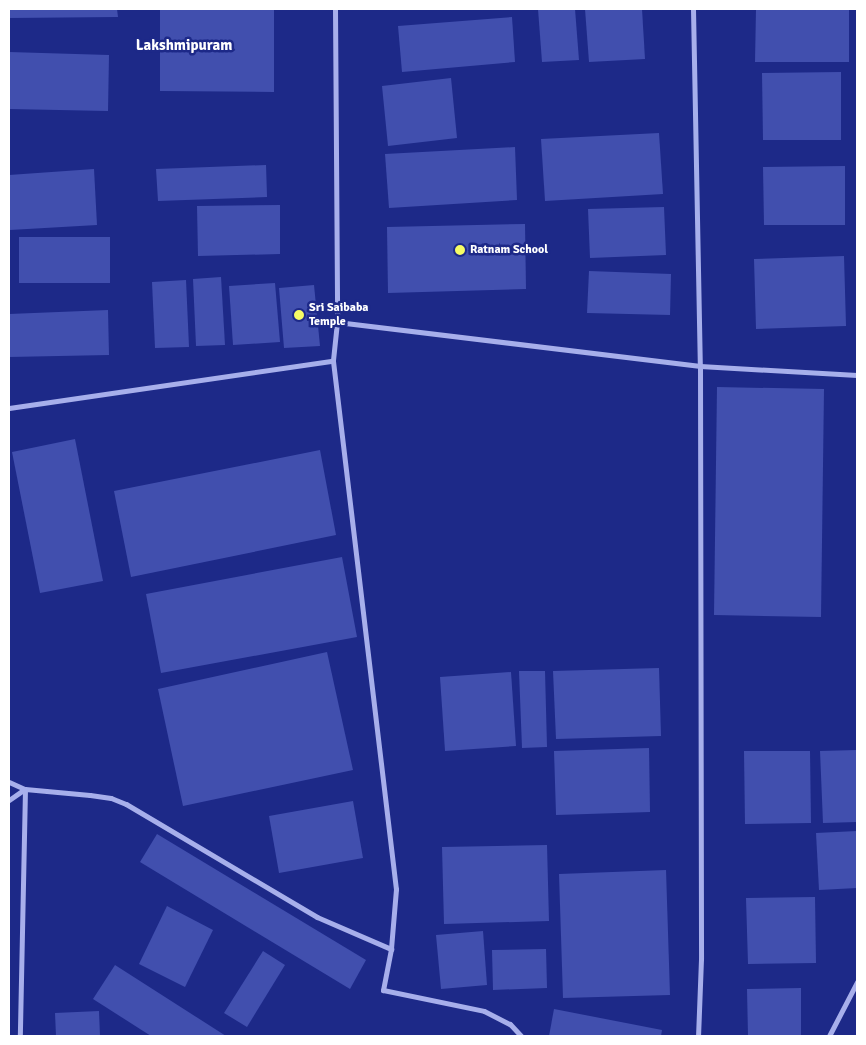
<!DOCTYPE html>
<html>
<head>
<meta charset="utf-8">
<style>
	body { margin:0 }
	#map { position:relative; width:866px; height:1045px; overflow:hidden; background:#1d2988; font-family:Signika,sans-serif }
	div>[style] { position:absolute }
	.building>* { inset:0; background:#414fae }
	.street>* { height:5px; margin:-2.5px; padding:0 2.5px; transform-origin:2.5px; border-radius:2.5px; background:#a7afeb }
	.dots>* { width:14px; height:14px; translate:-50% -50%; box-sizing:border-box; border:2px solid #1d2988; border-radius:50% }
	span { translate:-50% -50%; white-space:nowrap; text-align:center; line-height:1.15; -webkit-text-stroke:5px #1d2988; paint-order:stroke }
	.poi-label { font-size:12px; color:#fff; font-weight:700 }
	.left { translate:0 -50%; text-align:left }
	.quarter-label { font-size:15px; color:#fff; font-weight:700 }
	.frame { position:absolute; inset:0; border:10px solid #fff; pointer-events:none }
</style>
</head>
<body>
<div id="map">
	<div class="building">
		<i style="clip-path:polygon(9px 9px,117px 9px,118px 17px,9px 18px)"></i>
		<i style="clip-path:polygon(160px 9px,274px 9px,274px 92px,160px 91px)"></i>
		<i style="clip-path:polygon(538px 9px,575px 9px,579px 60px,542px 62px)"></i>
		<i style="clip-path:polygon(585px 9px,642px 9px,645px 59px,589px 62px)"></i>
		<i style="clip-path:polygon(756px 9px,849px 9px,849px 62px,755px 62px)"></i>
		<i style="clip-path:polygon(512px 17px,515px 62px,402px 72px,398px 26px)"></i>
		<i style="clip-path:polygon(9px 52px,109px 55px,108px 111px,9px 109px)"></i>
		<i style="clip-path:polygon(841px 72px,841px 140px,763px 140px,762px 73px)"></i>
		<i style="clip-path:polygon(451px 78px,457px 138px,388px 146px,382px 86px)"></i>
		<i style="clip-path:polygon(659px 133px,663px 194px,545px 201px,541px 139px)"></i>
		<i style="clip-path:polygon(515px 147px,517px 200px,389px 208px,385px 154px)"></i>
		<i style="clip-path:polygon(266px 165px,267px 197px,158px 201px,156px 169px)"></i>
		<i style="clip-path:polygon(845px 166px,845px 225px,764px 225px,763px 167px)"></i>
		<i style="clip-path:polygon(94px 169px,97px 225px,10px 230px,9px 175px)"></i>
		<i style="clip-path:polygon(280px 205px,280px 254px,198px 256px,197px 206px)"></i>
		<i style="clip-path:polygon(664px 207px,666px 255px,590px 258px,588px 209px)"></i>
		<i style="clip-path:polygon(525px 224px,526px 289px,388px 293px,387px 227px)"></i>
		<i style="clip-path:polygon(19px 237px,110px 237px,110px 283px,19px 283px)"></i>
		<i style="clip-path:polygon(844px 256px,846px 326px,756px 329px,754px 259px)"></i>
		<i style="clip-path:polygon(589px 271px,671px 274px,670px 315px,587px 313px)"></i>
		<i style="clip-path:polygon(221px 277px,225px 345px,196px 346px,193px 279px)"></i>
		<i style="clip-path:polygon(186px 280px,189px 347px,155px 348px,152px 282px)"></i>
		<i style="clip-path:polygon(275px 283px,280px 342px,233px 345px,229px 286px)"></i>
		<i style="clip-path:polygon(314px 285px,320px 346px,284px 348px,279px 288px)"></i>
		<i style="clip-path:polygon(108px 310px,109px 355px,9px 357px,9px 314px)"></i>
		<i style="clip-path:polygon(717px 387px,824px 389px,821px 617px,714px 615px)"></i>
		<i style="clip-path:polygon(75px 439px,103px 581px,40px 593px,12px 452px)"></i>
		<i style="clip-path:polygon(320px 450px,336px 535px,131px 577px,114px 491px)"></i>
		<i style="clip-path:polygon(342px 557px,357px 637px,161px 673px,146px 594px)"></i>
		<i style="clip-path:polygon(327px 652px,353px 770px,183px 806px,158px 689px)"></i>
		<i style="clip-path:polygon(659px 668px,661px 736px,556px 739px,553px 671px)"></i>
		<i style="clip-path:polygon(519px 671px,545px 671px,547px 747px,522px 748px)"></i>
		<i style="clip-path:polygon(511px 672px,516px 746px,445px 751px,440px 677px)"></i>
		<i style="clip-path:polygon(649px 748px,650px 812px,556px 815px,554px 751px)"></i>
		<i style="clip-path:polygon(857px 750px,857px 822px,823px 823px,820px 751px)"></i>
		<i style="clip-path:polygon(744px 751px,810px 751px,811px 823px,745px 824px)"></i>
		<i style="clip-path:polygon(353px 801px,363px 858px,279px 873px,269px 816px)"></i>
		<i style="clip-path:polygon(857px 831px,857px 888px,819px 890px,816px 833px)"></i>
		<i style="clip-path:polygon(157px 834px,366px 960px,350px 989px,140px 862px)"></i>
		<i style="clip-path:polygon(547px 845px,549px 921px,444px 924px,442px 847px)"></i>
		<i style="clip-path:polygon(666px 870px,670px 995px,563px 998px,559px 874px)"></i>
		<i style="clip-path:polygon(815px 897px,816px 963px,748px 964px,746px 898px)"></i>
		<i style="clip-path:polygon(167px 906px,213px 930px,185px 987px,139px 964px)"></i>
		<i style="clip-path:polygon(483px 931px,487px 985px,441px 989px,436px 935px)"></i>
		<i style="clip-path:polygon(546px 949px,547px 988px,493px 990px,492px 950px)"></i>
		<i style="clip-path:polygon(263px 951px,285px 965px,247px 1027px,224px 1013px)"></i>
		<i style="clip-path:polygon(115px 965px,226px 1036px,151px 1036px,93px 999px)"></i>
		<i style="clip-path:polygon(801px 988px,801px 1036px,748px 1036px,747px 989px)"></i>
		<i style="clip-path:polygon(554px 1009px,662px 1030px,661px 1036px,549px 1036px)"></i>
		<i style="clip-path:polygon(99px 1011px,100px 1036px,56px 1036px,55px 1013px)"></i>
	</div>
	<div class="street">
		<i style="left:335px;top:9px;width:313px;rotate:89.6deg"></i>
		<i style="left:337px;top:322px;width:39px;rotate:96deg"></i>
		<i style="left:333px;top:361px;width:532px;rotate:83.2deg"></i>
		<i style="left:396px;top:889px;width:60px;rotate:94.8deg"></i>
		<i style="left:391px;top:949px;width:42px;rotate:101deg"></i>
		<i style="left:383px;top:990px;width:103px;rotate:11.7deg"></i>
		<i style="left:484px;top:1011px;width:29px;rotate:27deg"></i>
		<i style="left:510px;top:1024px;width:16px;rotate:47deg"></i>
		<i style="left:693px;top:9px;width:357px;rotate:88.9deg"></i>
		<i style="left:700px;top:366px;width:593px;rotate:89.9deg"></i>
		<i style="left:701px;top:959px;width:77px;rotate:92.2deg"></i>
		<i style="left:337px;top:322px;width:366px;rotate:6.9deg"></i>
		<i style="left:700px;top:366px;width:157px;rotate:3.3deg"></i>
		<i style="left:9px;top:408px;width:327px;rotate:-8.3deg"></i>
		<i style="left:9px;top:782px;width:17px;rotate:24deg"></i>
		<i style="left:25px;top:789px;width:65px;rotate:5.3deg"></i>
		<i style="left:90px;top:795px;width:21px;rotate:8deg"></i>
		<i style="left:111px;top:798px;width:16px;rotate:22deg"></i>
		<i style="left:126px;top:804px;width:222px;rotate:30.6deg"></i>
		<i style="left:317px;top:917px;width:81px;rotate:23.4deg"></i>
		<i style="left:9px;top:800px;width:19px;rotate:-35deg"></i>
		<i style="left:25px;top:789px;width:247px;rotate:91.2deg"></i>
		<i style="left:829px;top:1036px;width:61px;rotate:-62.6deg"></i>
	</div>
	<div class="dots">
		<i style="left:460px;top:250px;background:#f5fb65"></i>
		<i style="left:299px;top:315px;background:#f5fb65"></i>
	</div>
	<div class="poi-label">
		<span class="left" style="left:470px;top:250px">Ratnam School</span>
		<span class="left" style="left:309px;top:315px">Sri Saibaba<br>Temple</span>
	</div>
	<div class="quarter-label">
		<span style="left:184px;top:46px">Lakshmipuram</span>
	</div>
	<div class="frame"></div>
</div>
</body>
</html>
